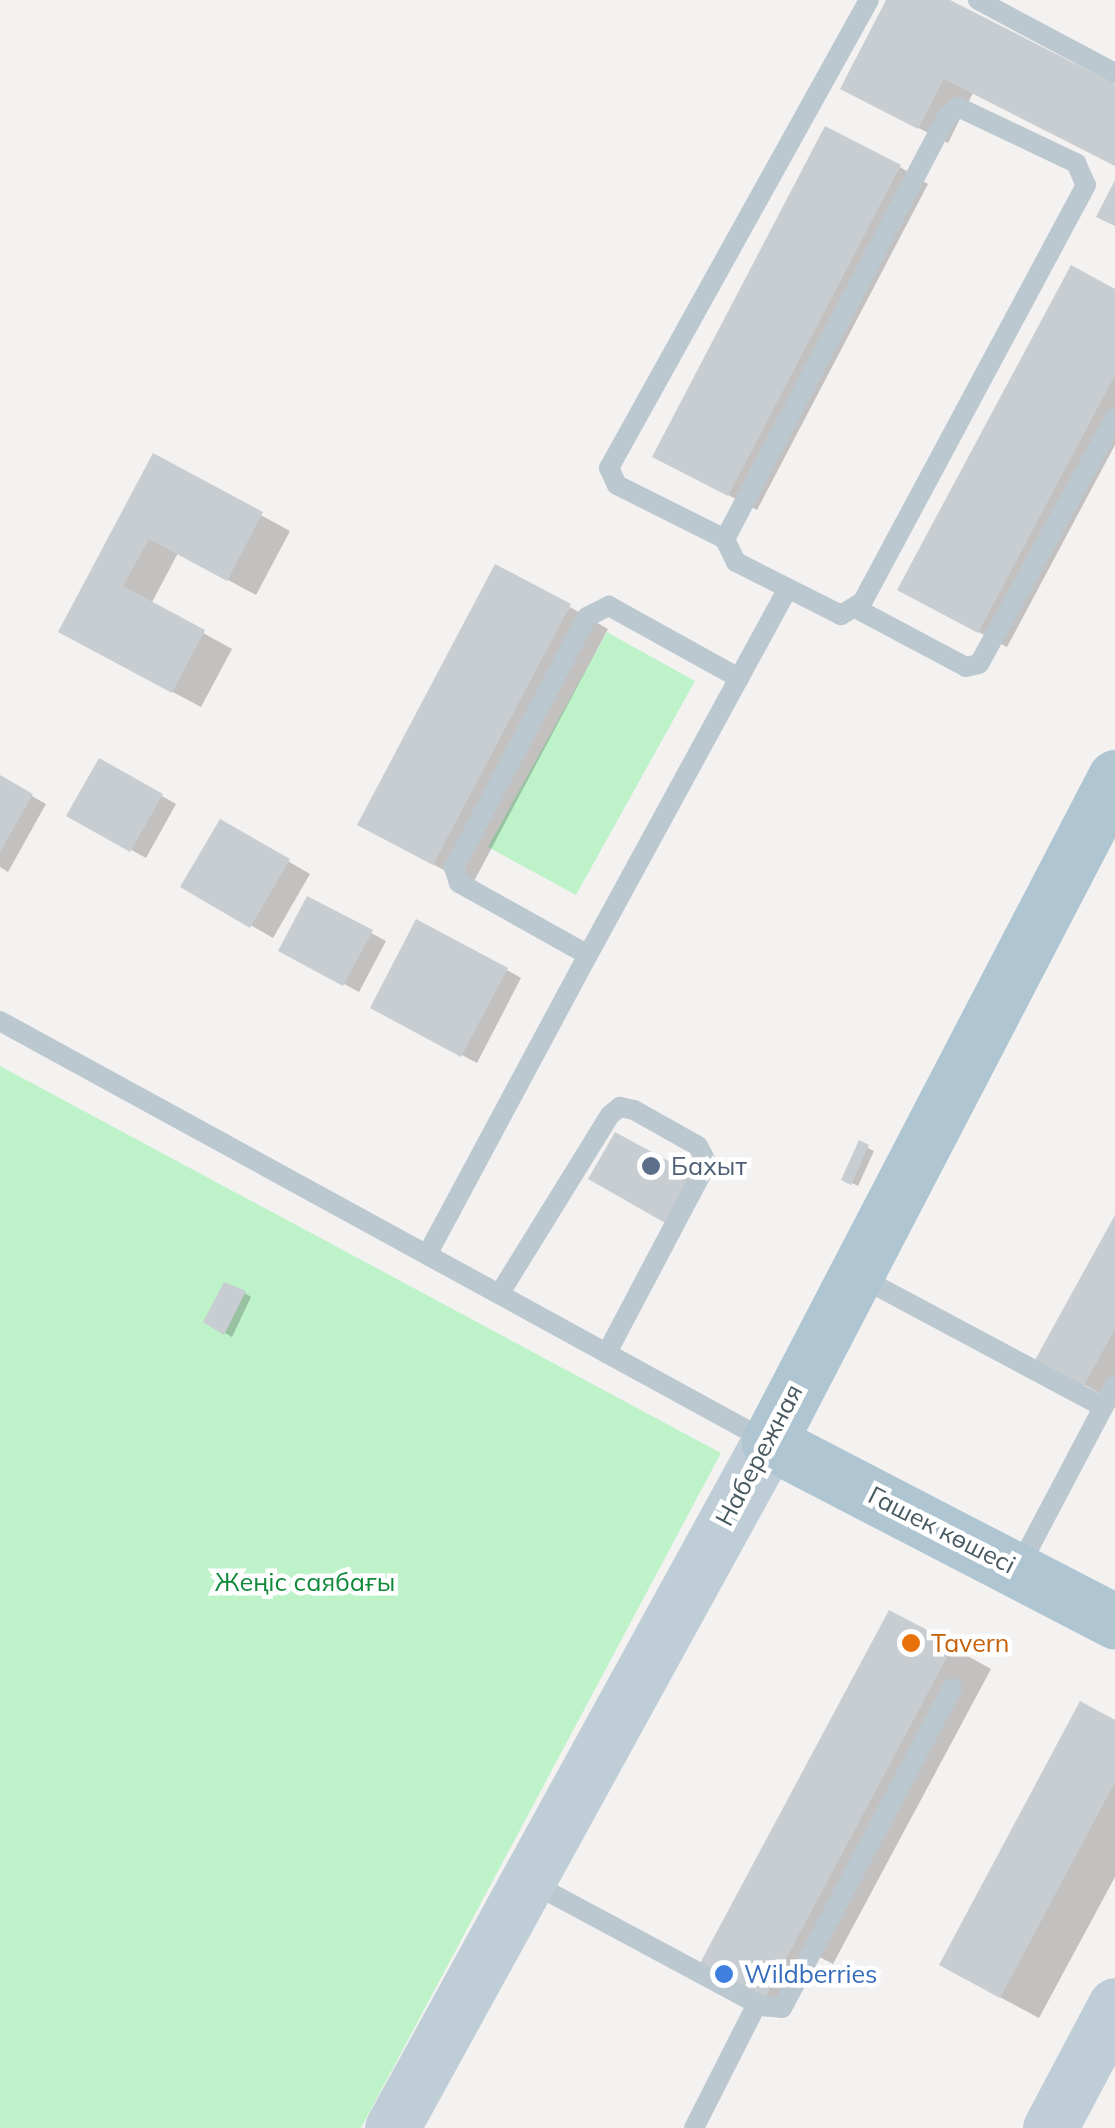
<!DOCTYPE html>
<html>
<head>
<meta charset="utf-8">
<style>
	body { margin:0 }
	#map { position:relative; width:1115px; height:2128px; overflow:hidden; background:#f4f1f1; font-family:Mulish,sans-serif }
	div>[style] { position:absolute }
	.green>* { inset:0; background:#bef3ca }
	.shadow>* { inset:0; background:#0003 }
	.building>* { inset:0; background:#c8cdd1 }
	.lane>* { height:20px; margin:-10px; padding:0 10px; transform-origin:10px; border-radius:10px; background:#bbc8cf }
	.secondary>* { height:55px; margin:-27.5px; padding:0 27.5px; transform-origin:27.5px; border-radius:27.5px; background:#becdd6 }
	.primary>* { height:55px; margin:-27.5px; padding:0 27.5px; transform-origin:27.5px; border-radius:27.5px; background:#afc6d2 }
	.dots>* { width:28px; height:28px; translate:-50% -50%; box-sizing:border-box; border:5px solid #fff; border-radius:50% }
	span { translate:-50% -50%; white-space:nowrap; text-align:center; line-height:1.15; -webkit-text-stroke:9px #fff; paint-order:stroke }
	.service-label { font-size:25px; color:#4e5e75 }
	.left { translate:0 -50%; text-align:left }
	.street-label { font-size:25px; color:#475860 }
	.park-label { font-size:25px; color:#10893b }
	.food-label { font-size:25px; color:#c56008 }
	.shop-label { font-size:25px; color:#366cbe }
</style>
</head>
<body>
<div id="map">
	<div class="green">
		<i style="clip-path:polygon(607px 632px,695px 681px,576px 895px,488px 847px)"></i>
		<i style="clip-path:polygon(0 1066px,721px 1453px,361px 2128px,0 2128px)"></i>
	</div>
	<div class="shadow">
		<i style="clip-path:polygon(888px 0,945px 0,1115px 87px,1115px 165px,973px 93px,948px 143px,872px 104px)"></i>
		<i style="clip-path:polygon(900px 167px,928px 184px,757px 510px,684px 472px)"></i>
		<i style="clip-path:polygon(1115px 292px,1115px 445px,1007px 647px,929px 606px)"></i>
		<i style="clip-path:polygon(154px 457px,290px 531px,256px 595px,178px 553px,151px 604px,232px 649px,201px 707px,90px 648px)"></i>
		<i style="clip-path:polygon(570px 607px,608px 629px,472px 885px,399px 846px)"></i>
		<i style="clip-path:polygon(100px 761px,176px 804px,146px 858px,69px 815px)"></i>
		<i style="clip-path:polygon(0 778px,46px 804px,8px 872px,0 867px)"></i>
		<i style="clip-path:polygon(221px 822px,310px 874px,273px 938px,183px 886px)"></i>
		<i style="clip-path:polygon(308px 899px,386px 941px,359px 992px,281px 950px)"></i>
		<i style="clip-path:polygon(507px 970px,521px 978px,477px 1063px,387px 1016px)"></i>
		<i style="clip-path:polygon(860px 1144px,874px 1151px,858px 1186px,844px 1179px)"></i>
		<i style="clip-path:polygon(1115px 1220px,1115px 1402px,1038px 1359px)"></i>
		<i style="clip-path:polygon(245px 1293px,251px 1297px,232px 1337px,206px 1322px)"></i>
		<i style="clip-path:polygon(952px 1647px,991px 1669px,833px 1964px,808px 1951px,779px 2006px,702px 1964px)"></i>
		<i style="clip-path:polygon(1115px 1723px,1115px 1877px,1039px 2018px,981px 1987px)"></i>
	</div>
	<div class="building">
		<i style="clip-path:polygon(886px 0,950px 0,1115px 84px,1115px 166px,944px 79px,918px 129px,840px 89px)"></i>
		<i style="clip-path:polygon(825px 126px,901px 165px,728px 496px,652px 457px)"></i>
		<i style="clip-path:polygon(1115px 180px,1115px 226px,1096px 217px)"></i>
		<i style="clip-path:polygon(1071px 265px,1115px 289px,1115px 375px,978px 633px,897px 590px)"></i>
		<i style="clip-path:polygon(153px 453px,263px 512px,227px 581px,149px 539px,123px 586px,205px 630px,172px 693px,58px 632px)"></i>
		<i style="clip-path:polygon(495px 564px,571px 604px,433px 865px,357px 825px)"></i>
		<i style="clip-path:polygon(99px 758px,163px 794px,130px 852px,66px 816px)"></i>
		<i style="clip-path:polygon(0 775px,33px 794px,0 852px)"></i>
		<i style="clip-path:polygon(220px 819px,290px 859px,250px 928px,180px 887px)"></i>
		<i style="clip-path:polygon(307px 896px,373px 930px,343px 986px,278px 951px)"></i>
		<i style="clip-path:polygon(416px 919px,508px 968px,461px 1057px,370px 1008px)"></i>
		<i style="clip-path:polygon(615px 1132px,694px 1175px,667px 1224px,588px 1179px)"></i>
		<i style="clip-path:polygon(859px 1140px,869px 1145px,851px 1185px,841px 1180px)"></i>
		<i style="clip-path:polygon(1115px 1215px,1115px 1329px,1083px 1387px,1035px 1360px)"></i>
		<i style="clip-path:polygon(224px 1282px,246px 1291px,224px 1335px,203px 1322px)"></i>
		<i style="clip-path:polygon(889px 1610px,954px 1644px,764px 2000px,699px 1965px)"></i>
		<i style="clip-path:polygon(1080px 1701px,1115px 1720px,1115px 1782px,1000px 1998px,939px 1965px)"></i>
	</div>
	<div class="lane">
		<i style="left:978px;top:0;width:155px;rotate:28.1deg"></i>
		<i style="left:958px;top:107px;width:131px;rotate:25.4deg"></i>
		<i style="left:1076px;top:163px;width:24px;rotate:66deg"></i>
		<i style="left:1086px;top:185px;width:473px;rotate:118.2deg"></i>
		<i style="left:862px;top:602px;width:25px;rotate:148deg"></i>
		<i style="left:841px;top:615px;width:118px;rotate:-153.2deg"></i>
		<i style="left:736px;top:562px;width:25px;rotate:-116deg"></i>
		<i style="left:725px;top:539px;width:475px;rotate:-62.3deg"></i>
		<i style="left:946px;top:118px;width:16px;rotate:-43deg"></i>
		<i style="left:725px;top:539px;width:121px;rotate:-153.4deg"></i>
		<i style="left:617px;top:485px;width:19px;rotate:-115deg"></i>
		<i style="left:609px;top:468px;width:535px;rotate:-60.95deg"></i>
		<i style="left:857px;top:609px;width:123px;rotate:28deg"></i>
		<i style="left:966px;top:667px;width:13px;rotate:-13deg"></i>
		<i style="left:979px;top:664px;width:281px;rotate:-61.1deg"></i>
		<i style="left:739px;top:678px;width:100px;rotate:-61.4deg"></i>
		<i style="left:0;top:1021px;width:874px;rotate:28.7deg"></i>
		<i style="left:427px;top:1255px;width:340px;rotate:-61.8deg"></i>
		<i style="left:588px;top:955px;width:148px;rotate:-150.8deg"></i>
		<i style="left:459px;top:883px;width:16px;rotate:-108deg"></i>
		<i style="left:454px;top:868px;width:284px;rotate:-62.1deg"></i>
		<i style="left:587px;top:617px;width:25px;rotate:-27deg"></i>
		<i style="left:609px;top:606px;width:149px;rotate:29deg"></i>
		<i style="left:739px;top:678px;width:315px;rotate:118.6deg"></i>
		<i style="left:860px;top:1277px;width:276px;rotate:28.1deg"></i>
		<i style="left:500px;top:1293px;width:209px;rotate:-58.3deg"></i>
		<i style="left:610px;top:1115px;width:13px;rotate:-39deg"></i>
		<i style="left:620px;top:1107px;width:14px;rotate:12deg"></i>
		<i style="left:634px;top:1110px;width:73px;rotate:29.4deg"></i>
		<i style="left:698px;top:1146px;width:19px;rotate:62deg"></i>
		<i style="left:707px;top:1163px;width:215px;rotate:117.8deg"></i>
		<i style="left:1018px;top:1569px;width:208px;rotate:-62.2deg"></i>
		<i style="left:532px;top:1883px;width:260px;rotate:28.2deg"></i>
		<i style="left:761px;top:2006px;width:21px;rotate:5deg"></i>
		<i style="left:782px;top:2008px;width:362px;rotate:-62deg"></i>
		<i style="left:694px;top:2128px;width:139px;rotate:-63.1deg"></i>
	</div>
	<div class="secondary">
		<i style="left:392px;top:2128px;width:783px;rotate:-61.21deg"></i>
		<i style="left:1050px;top:2128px;width:139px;rotate:-62.1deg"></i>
	</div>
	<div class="primary">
		<i style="left:1115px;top:777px;width:750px;rotate:117.49deg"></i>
		<i style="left:769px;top:1442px;width:390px;rotate:27.4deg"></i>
	</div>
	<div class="dots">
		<i style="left:651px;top:1166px;background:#5c6f8a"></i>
		<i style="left:911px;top:1643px;background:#e8710a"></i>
		<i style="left:724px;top:1974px;background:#3f7fe0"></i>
	</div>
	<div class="service-label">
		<span class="left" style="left:671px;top:1166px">Бахыт</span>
	</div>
	<div class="street-label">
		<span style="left:759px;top:1455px;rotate:-62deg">Набережная</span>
		<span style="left:942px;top:1530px;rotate:27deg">Гашек көшесі</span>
	</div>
	<div class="park-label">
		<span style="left:305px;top:1582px">Жеңіс саябағы</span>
	</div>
	<div class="food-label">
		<span class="left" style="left:931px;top:1643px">Tavern</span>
	</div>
	<div class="shop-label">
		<span class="left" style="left:744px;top:1974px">Wildberries</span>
	</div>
</div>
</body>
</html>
